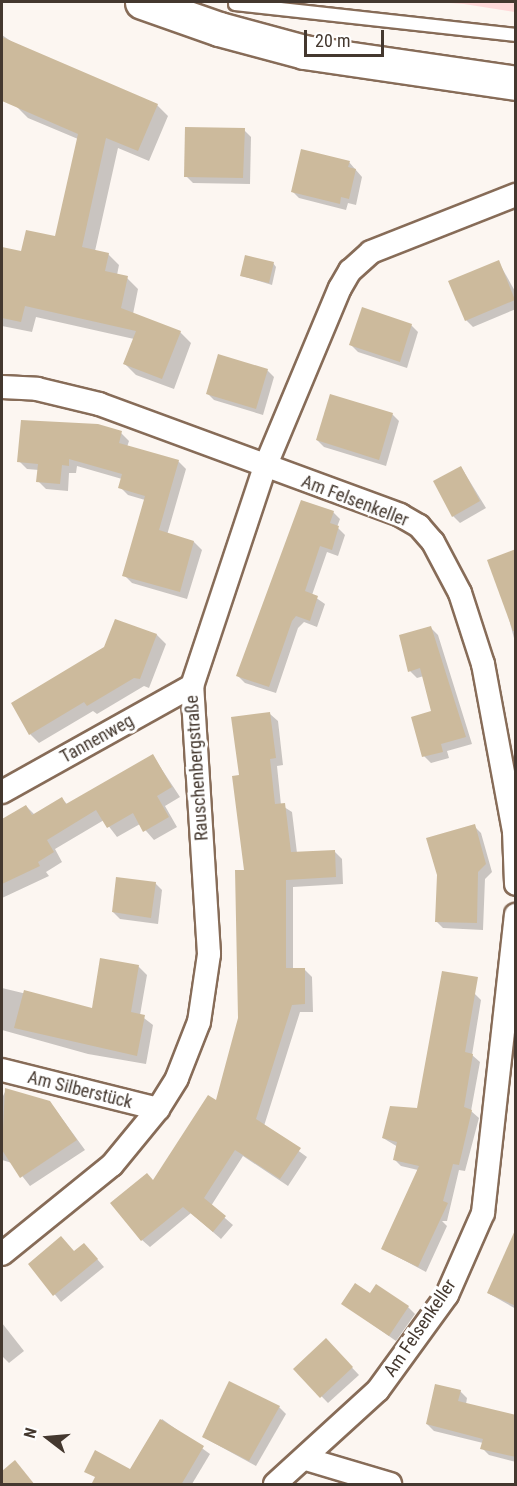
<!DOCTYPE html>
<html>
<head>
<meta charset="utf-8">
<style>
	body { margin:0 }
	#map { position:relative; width:517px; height:1486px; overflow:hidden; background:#fcf6f1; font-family:"Roboto Condensed",sans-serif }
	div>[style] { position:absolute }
	.green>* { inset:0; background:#ffd9d9 }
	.shadow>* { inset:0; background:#0003 }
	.building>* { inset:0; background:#ccba9c }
	.roads { filter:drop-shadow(2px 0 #876c58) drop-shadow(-2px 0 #876c58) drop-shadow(0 2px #876c58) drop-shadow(0 -2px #876c58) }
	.service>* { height:12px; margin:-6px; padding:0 6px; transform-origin:6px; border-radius:6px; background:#fff }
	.minor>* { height:22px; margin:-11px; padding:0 11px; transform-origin:11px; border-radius:11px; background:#fff }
	.secondary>* { height:33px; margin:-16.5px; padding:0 16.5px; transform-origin:16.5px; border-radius:16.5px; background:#fff }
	span { translate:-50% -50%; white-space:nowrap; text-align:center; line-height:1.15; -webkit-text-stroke:6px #fff; paint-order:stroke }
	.street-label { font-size:18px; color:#44382f }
	.frame { position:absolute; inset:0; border:3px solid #44382f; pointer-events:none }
	.north { position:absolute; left:18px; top:1408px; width:60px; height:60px; -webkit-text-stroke:4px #fff; paint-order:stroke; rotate:286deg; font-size:16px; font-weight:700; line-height:24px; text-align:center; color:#44382f }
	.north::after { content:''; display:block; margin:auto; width:21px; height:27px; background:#44382f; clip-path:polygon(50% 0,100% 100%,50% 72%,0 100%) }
	.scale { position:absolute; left:304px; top:30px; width:80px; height:27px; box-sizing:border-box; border:3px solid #44382f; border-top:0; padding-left:8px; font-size:18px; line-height:21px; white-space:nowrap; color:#44382f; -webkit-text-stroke:4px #fff; paint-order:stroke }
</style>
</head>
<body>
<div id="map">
	<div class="green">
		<i style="clip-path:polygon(435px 2px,515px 2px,515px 12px,464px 4px)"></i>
	</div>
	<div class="shadow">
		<i style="clip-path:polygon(2px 35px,15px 44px,157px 105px,168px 116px,149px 161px,118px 148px,95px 251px,108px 254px,119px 265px,117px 275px,127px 278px,138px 289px,133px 314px,180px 332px,191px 343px,174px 389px,136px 375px,125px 364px,134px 339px,36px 317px,32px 332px,2px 326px,2px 248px,22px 253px,56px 238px,78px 139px,28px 118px,16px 106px,19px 100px,2px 94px)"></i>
		<i style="clip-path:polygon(244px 130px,251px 137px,250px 184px,193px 183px,186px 176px)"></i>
		<i style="clip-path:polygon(349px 162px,362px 177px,356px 205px,348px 203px,346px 210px,299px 198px,292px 191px)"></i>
		<i style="clip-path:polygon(498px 261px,516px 293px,516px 309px,473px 327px,466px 320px)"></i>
		<i style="clip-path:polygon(273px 263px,276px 267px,272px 285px,242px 276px)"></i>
		<i style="clip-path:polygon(411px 325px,418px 332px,407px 368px,358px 352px,351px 345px)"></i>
		<i style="clip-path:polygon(267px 370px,274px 377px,263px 415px,214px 400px,207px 393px)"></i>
		<i style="clip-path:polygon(392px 414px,399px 421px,386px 466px,324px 447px,317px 440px)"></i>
		<i style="clip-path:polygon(121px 433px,129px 441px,127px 447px,178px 461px,186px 469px,167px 535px,194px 542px,202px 550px,187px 599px,132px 583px,124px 575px,145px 500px,128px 495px,120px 487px,122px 479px,77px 466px,76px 473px,69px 473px,68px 491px,46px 489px,38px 481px,39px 470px,27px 469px,19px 461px)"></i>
		<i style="clip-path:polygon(461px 467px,486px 508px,460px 523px,453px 516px)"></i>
		<i style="clip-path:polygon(333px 512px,340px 519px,337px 527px,345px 535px,338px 556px,327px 552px,312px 595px,325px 604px,317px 627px,304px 622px,298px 628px,276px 693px,245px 683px,238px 676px)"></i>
		<i style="clip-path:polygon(516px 551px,516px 646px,507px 611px)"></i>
		<i style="clip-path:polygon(115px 621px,157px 635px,166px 644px,149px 688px,144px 686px,97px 714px,93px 711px,39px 743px,30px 734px,105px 648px)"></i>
		<i style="clip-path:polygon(431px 628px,438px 635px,472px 744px,447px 751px,449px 758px,431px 763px,424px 756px,433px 712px,424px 676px,417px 678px,410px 671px)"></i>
		<i style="clip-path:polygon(270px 714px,278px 721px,283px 765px,277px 766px,281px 805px,292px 812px,297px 853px,334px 851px,342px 859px,343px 884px,293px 887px,293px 969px,304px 969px,312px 977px,313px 1012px,300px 1012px,264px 1126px,307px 1157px,288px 1186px,243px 1156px,211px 1206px,233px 1225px,221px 1239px,191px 1213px,150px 1247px,142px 1240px,153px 1182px,217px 1103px,239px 1018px,246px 871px,240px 776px)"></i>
		<i style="clip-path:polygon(153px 756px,180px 797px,165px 806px,177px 827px,154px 840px,140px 824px,117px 837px,104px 820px,55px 849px,62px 862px,46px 872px,49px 876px,2px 898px,2px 836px,10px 831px,26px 806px,35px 815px,62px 799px,68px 805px)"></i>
		<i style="clip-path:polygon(474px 826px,481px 833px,492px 872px,485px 879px,483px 930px,443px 928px,436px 921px)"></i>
		<i style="clip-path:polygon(155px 883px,162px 890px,158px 924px,120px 919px,113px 912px)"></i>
		<i style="clip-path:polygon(138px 966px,147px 975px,140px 1015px,153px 1025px,146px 1064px,88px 1054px,2px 1030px,2px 988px,93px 1010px)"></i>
		<i style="clip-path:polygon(474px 993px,481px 1000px,472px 1055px,480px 1062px,471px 1111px,479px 1118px,465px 1171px,459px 1170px,447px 1221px,442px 1221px,447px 1226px,426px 1272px,383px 1249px,418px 1170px,401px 1166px,394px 1159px,398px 1147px,383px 1138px,418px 1110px)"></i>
		<i style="clip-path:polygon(6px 1090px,50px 1102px,85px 1150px,30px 1186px,12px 1163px,2px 1160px,2px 1098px)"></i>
		<i style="clip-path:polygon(91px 1252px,104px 1267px,61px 1302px,30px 1264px)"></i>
		<i style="clip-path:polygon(516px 1256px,516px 1309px,488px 1293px)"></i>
		<i style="clip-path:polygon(343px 1304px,408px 1307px,415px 1314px,396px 1341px)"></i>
		<i style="clip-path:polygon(2px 1323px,24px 1351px,9px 1363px,2px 1356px)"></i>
		<i style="clip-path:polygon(326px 1340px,359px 1375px,328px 1403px,295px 1369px)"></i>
		<i style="clip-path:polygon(460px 1391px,467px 1398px,466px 1404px,516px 1416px,516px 1462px,489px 1455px,482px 1448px,483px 1443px,434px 1431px,427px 1424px)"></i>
		<i style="clip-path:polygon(279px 1407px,286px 1414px,256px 1466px,203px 1437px)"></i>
		<i style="clip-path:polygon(162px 1419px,210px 1454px,192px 1484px,155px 1484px,131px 1471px)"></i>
	</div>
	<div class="building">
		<i style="clip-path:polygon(2px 37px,158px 104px,138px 151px,106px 138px,82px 247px,109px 253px,105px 271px,128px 276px,121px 308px,181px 331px,162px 379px,123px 364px,136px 331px,25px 306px,21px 322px,2px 318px,2px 247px,21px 251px,26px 230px,55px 236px,78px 134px,2px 101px)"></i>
		<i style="clip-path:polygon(185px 127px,245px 128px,243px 178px,184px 177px)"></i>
		<i style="clip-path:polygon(301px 149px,350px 161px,348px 167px,356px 169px,349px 199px,341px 197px,340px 204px,291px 192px)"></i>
		<i style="clip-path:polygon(245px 255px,274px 262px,269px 283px,240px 276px)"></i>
		<i style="clip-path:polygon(499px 260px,515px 300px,465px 321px,448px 281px)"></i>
		<i style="clip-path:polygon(362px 307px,412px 324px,400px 362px,349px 345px)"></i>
		<i style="clip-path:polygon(218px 354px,268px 369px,256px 409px,206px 394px)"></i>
		<i style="clip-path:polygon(330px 394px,393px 413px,379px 460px,316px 440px)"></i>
		<i style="clip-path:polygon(21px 420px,98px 424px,122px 431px,119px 443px,179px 460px,159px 530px,194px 541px,180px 592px,122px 576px,145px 496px,118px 488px,122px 474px,69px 459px,69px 466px,62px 465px,60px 484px,36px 482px,38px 464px,17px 462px)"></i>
		<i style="clip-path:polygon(461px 466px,480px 501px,452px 517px,433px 481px)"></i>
		<i style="clip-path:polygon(301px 500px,334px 511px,330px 523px,339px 526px,332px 550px,320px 546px,305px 591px,318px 596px,310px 621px,296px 616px,292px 621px,269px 687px,236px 676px)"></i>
		<i style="clip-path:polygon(516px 549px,516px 631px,513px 631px,487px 560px)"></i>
		<i style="clip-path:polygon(115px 619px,157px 634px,140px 679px,134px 678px,87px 706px,84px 702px,29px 735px,11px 703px,104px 647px)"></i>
		<i style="clip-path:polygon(431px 626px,466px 737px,441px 744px,443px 752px,422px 757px,411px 717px,431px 711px,420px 668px,408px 672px,399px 635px)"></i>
		<i style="clip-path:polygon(270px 712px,276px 758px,270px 759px,275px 804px,285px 803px,291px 852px,335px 850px,336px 877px,286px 880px,286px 968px,305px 968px,305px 1004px,292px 1005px,256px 1119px,301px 1148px,280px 1179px,235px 1150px,204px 1198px,226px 1216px,213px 1232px,183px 1207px,141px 1241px,110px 1203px,147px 1173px,153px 1180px,208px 1095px,216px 1100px,238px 1018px,235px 870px,244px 870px,232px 776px,239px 775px,231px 717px)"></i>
		<i style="clip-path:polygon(153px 754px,172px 787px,157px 796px,169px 817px,143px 832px,133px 813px,107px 828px,96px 810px,47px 840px,54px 852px,38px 862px,40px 866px,2px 884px,2px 819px,26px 805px,32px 815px,62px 797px,66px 804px)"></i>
		<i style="clip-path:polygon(475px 824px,486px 864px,478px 872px,477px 923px,435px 922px,437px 875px,426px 838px)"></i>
		<i style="clip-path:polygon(116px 877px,156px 882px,151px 918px,112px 912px)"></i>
		<i style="clip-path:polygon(100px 958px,139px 965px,131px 1012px,145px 1015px,137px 1056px,14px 1028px,24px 990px,92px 1008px)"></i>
		<i style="clip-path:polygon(442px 971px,478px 977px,465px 1052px,473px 1054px,464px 1107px,472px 1110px,459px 1165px,453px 1164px,443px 1201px,448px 1203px,418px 1267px,381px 1249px,419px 1166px,393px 1160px,397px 1142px,382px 1138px,390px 1106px,417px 1108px)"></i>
		<i style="clip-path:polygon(5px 1088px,50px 1101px,77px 1140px,20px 1178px,2px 1150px)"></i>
		<i style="clip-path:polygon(516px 1228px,516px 1306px,487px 1293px)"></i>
		<i style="clip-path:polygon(61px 1236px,74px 1251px,84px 1243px,98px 1259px,53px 1296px,28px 1264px)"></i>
		<i style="clip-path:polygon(355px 1283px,370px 1293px,376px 1284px,409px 1306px,389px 1336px,341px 1304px)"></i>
		<i style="clip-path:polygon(326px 1338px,353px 1367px,320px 1398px,293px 1369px)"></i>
		<i style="clip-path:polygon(229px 1381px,280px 1406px,249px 1461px,202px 1437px)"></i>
		<i style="clip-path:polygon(435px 1384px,461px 1390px,458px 1401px,516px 1415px,516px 1457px,480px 1449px,483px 1439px,426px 1424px)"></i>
		<i style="clip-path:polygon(160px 1419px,204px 1446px,181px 1485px,91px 1485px,95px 1477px,84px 1472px,95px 1450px,130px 1469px)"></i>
		<i style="clip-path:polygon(15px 1460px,35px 1485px,2px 1485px,2px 1471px)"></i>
	</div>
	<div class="roads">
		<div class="service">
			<i style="left:235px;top:4px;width:283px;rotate:6.3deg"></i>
		</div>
		<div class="minor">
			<i style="left:2px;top:387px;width:35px;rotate:3deg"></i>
			<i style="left:37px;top:389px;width:64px;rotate:13.6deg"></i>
			<i style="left:99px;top:404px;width:321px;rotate:20.2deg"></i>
			<i style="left:400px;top:515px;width:22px;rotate:30deg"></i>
			<i style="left:419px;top:526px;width:21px;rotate:49deg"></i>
			<i style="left:433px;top:542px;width:58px;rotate:62.1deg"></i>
			<i style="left:460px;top:593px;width:75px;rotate:72.1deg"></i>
			<i style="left:483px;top:664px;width:170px;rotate:79.5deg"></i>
			<i style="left:514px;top:831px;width:53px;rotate:87.8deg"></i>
			<i style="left:2px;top:792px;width:218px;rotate:-29.2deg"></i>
			<i style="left:2px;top:1070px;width:161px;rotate:14deg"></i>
			<i style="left:2px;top:1254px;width:141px;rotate:-39deg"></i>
			<i style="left:112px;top:1165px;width:72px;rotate:-50.6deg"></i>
			<i style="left:158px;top:1109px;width:36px;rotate:-58deg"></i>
			<i style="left:177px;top:1078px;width:60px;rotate:-68.6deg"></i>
			<i style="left:199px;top:1022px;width:69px;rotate:-81.6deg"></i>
			<i style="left:209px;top:954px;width:269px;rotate:-93.6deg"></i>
			<i style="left:192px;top:686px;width:231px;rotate:-71.6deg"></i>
			<i style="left:265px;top:467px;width:194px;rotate:-67.3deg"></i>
			<i style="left:340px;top:288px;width:20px;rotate:-60deg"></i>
			<i style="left:350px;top:271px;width:28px;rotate:-42deg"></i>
			<i style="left:371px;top:252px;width:156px;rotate:-21.5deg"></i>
			<i style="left:306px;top:1459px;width:88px;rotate:16.6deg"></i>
			<i style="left:275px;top:1484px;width:139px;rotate:-42.4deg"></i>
			<i style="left:378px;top:1390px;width:117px;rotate:-54deg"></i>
			<i style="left:447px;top:1295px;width:90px;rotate:-66.3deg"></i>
			<i style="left:483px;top:1213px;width:300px;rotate:-83.7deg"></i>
		</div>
		<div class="secondary">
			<i style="left:142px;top:2px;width:82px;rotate:19.3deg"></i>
			<i style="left:219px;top:29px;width:88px;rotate:15.1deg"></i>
			<i style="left:304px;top:52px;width:214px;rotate:8.3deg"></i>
		</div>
	</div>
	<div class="street-label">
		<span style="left:355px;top:501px;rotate:21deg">Am Felsenkeller</span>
		<span style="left:97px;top:739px;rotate:-29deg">Tannenweg</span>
		<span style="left:197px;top:768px;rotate:-94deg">Rauschenbergstraße</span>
		<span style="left:80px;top:1090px;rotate:14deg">Am Silberstück</span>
		<span style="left:420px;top:1328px;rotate:-56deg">Am Felsenkeller</span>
	</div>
	<div class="frame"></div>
	<div class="north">N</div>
	<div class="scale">20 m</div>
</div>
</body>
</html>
